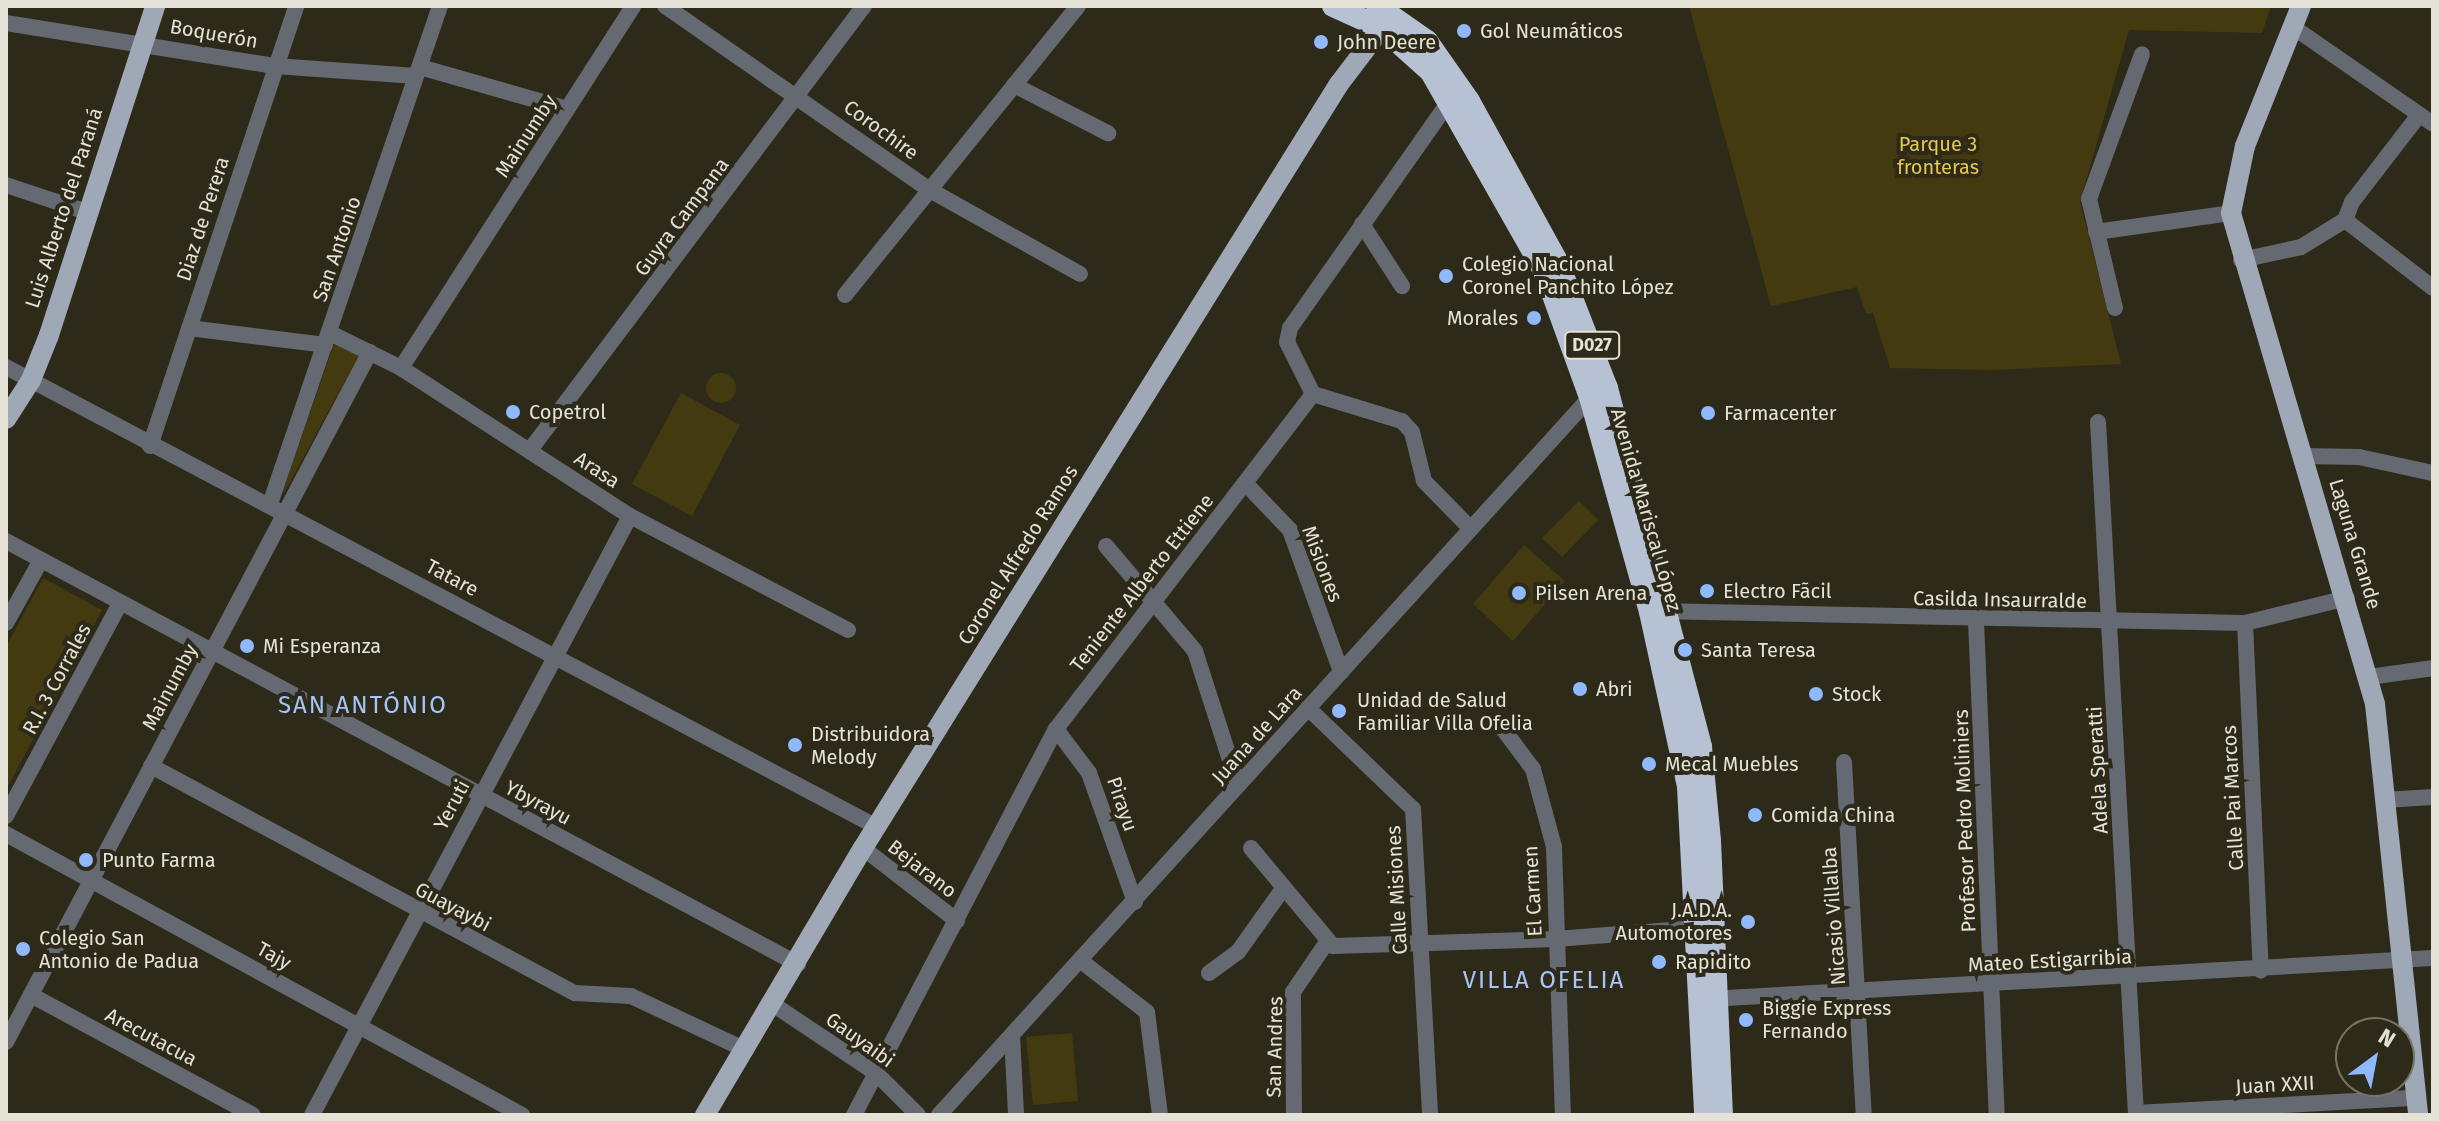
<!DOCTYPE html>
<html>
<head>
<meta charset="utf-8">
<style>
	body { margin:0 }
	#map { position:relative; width:2439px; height:1121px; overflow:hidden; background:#2e2a1a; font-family:"Fira Sans",sans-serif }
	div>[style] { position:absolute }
	.green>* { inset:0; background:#443a0f }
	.round { border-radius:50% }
	.minor>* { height:16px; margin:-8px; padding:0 8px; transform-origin:8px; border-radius:8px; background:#656971 }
	.major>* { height:20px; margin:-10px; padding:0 10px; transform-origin:10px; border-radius:10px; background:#9fa8b7 }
	.highway>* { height:22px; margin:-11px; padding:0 11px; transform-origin:11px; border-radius:11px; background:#b6c1d3 }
	.dots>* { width:22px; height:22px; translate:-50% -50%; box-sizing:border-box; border:4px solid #2e2a1a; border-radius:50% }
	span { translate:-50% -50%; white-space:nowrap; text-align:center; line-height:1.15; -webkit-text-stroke:8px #2e2a1a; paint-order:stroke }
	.shield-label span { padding:2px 6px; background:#2e2a1a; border:2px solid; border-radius:6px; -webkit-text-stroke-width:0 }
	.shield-label { font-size:18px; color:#e5e2d8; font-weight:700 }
	.poi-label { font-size:20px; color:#e5e2d8 }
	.left { translate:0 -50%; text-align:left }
	.right { translate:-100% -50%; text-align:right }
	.street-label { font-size:20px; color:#e5e2d8 }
	.park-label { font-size:20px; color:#e5c94b }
	.quarter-label { font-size:24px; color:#a6c5f8; letter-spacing:2px }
	.frame { position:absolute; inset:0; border:8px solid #e5e2d8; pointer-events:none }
	.north { position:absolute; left:2335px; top:1017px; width:80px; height:80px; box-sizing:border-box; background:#2e2a1a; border:2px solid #777466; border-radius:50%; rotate:32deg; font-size:22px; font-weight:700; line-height:32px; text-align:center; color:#e5e2d8 }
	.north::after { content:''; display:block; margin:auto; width:28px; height:36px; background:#90b8fd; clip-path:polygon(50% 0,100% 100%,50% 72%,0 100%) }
</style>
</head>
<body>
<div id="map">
	<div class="green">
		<i style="clip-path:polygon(1689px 6px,2271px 6px,2262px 33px,2129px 30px,2080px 202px,2121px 364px,1991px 370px,1890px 368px,1873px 313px,1866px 314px,1857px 287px,1771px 306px)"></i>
		<i style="clip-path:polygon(334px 344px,359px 355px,284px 493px,283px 491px)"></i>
		<i class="round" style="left:706px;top:373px;width:30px;height:30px"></i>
		<i style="clip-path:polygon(681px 393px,740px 425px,692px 516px,632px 484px)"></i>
		<i style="clip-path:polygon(1579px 501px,1598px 520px,1562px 557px,1542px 538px)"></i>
		<i style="clip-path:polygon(1524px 545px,1565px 581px,1513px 641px,1473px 604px)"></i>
		<i style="clip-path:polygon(43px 578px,102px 610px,6px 790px,6px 647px)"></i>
		<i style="clip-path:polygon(1072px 1033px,1078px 1101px,1033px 1105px,1026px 1037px)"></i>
	</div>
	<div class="minor">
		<i style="left:665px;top:6px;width:320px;rotate:34.8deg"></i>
		<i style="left:928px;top:189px;width:174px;rotate:29.2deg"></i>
		<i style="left:6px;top:23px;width:272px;rotate:9.1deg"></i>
		<i style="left:275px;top:66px;width:141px;rotate:4.1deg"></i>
		<i style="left:2293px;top:27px;width:170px;rotate:34.7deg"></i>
		<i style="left:420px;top:67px;width:153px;rotate:15.9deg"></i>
		<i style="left:1014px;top:85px;width:106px;rotate:27.1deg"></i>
		<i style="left:2419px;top:115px;width:110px;rotate:127.6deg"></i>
		<i style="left:2352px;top:202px;width:19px;rotate:111deg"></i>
		<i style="left:2345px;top:220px;width:111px;rotate:37.7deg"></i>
		<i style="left:6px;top:185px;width:85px;rotate:18.4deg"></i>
		<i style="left:1362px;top:224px;width:74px;rotate:57.2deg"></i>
		<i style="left:2096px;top:232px;width:136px;rotate:-8deg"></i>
		<i style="left:2241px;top:260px;width:61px;rotate:-12.2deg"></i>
		<i style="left:2301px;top:247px;width:52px;rotate:-31.5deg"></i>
		<i style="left:845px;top:295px;width:371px;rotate:-51.1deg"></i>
		<i style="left:2115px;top:308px;width:112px;rotate:-103.4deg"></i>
		<i style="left:2089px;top:199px;width:154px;rotate:-69.9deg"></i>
		<i style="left:189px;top:328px;width:137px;rotate:7.1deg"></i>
		<i style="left:330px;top:333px;width:79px;rotate:26.2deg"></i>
		<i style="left:401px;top:368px;width:273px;rotate:32.9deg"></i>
		<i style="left:630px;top:516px;width:246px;rotate:27.6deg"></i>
		<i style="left:6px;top:367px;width:985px;rotate:27.84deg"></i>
		<i style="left:401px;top:368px;width:430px;rotate:-57.3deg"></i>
		<i style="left:1313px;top:394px;width:58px;rotate:-116.6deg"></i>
		<i style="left:1287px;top:342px;width:14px;rotate:-78deg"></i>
		<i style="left:1290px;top:328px;width:276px;rotate:-54.9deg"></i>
		<i style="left:1313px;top:394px;width:93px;rotate:16.9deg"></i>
		<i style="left:1402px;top:421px;width:15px;rotate:48deg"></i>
		<i style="left:1412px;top:432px;width:50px;rotate:76.2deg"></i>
		<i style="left:1424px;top:481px;width:64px;rotate:45.6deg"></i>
		<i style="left:2098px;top:422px;width:694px;rotate:86.86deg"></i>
		<i style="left:150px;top:446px;width:464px;rotate:-71.6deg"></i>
		<i style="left:530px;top:450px;width:556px;rotate:-53.05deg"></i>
		<i style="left:2302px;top:456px;width:57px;rotate:1deg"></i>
		<i style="left:2359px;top:457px;width:76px;rotate:12.2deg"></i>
		<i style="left:1245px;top:483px;width:65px;rotate:46.2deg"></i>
		<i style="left:1290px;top:530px;width:151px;rotate:70.2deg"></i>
		<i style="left:270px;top:504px;width:526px;rotate:-71.15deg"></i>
		<i style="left:6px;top:541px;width:898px;rotate:28.11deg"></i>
		<i style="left:1106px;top:546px;width:138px;rotate:49.7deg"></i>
		<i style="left:1195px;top:651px;width:141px;rotate:72.2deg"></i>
		<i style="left:1656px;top:611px;width:589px;rotate:1.17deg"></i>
		<i style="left:2245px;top:623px;width:105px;rotate:-13.8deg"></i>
		<i style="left:1976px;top:621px;width:494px;rotate:87.6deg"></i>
		<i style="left:6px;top:623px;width:72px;rotate:-60.9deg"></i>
		<i style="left:2245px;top:623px;width:348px;rotate:87.4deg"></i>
		<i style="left:2369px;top:677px;width:65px;rotate:-8deg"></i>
		<i style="left:1308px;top:708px;width:146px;rotate:43.9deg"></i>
		<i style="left:1413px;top:809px;width:306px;rotate:86.8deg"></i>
		<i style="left:1500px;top:725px;width:55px;rotate:53.1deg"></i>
		<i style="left:1533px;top:769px;width:81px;rotate:74.9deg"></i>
		<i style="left:1554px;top:847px;width:268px;rotate:88.1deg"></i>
		<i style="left:1056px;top:729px;width:55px;rotate:53.1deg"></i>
		<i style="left:1089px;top:773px;width:137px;rotate:70.4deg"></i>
		<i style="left:1844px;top:762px;width:354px;rotate:86.8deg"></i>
		<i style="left:151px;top:766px;width:481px;rotate:28.2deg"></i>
		<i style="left:575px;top:993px;width:56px;rotate:3.1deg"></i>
		<i style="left:631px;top:996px;width:127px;rotate:25.2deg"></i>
		<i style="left:2384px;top:800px;width:49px;rotate:-3.5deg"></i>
		<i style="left:6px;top:816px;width:242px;rotate:-61.8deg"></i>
		<i style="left:6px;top:834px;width:588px;rotate:28.57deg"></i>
		<i style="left:863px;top:848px;width:119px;rotate:37.8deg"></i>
		<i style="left:1251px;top:848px;width:128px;rotate:50.1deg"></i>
		<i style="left:1333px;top:946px;width:223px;rotate:-1.8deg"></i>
		<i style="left:1556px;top:939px;width:151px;rotate:-4.5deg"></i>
		<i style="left:1081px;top:961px;width:83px;rotate:37.7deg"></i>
		<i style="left:1147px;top:1012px;width:104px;rotate:82.8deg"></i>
		<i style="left:1209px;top:973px;width:36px;rotate:-36deg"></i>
		<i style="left:1238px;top:952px;width:76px;rotate:-54.6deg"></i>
		<i style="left:31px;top:995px;width:252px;rotate:28.4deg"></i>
		<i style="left:1709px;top:999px;width:725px;rotate:-3.24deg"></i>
		<i style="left:774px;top:1005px;width:123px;rotate:33.7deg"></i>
		<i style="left:876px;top:1073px;width:59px;rotate:45deg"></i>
		<i style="left:1012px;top:1035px;width:80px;rotate:87.1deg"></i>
		<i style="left:6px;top:1042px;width:780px;rotate:-62.19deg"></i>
		<i style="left:2136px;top:1113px;width:280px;rotate:-3.1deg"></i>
		<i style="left:312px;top:1115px;width:678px;rotate:-62.04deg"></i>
		<i style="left:854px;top:1115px;width:436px;rotate:-62.4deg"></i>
		<i style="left:1056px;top:729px;width:422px;rotate:-52.5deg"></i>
		<i style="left:939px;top:1115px;width:976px;rotate:-47.78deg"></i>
		<i style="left:1294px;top:1115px;width:123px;rotate:-90.5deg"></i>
		<i style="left:1293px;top:992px;width:60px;rotate:-55.8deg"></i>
	</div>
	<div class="major">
		<i style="left:2301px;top:6px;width:151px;rotate:111.8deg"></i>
		<i style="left:2245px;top:146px;width:68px;rotate:101.8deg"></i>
		<i style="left:2231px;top:213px;width:512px;rotate:73.65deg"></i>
		<i style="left:2375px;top:704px;width:413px;rotate:84deg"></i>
		<i style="left:6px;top:419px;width:46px;rotate:-57.3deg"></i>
		<i style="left:31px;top:380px;width:48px;rotate:-68.2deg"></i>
		<i style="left:49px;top:335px;width:346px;rotate:-72.1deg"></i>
		<i style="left:705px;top:1115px;width:310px;rotate:-59.4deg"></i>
		<i style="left:863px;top:848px;width:900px;rotate:-58.08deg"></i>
		<i style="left:1339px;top:84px;width:84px;rotate:-52.7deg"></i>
	</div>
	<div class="highway">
		<i style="left:1333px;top:6px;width:54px;rotate:24.2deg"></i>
		<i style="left:1382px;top:28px;width:66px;rotate:41.9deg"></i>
		<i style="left:1431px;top:72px;width:231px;rotate:60.4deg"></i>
		<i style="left:1545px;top:273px;width:132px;rotate:70.1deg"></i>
		<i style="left:1590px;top:397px;width:223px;rotate:74.4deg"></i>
		<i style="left:1650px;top:612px;width:179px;rotate:77.7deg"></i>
		<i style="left:1688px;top:787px;width:328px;rotate:87deg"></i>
		<i style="left:1377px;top:6px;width:61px;rotate:35deg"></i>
		<i style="left:1427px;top:41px;width:73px;rotate:55deg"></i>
		<i style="left:1469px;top:101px;width:187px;rotate:61.2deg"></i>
		<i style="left:1559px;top:265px;width:132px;rotate:68.7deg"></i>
		<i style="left:1607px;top:388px;width:371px;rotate:75.3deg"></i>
		<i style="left:1701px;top:747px;width:94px;rotate:84.5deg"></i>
		<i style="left:1710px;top:841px;width:274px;rotate:87.5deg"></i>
	</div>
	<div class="dots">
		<i style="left:1464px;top:31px;background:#90b8fd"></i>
		<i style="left:1321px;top:42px;background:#90b8fd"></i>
		<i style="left:1446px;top:276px;background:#90b8fd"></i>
		<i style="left:1534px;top:318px;background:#90b8fd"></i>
		<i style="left:513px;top:412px;background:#90b8fd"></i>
		<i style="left:1708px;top:413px;background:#90b8fd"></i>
		<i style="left:1707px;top:591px;background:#90b8fd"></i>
		<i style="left:1519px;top:593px;background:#90b8fd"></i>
		<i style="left:247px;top:646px;background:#90b8fd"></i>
		<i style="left:1685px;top:650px;background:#90b8fd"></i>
		<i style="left:1580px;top:689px;background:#90b8fd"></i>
		<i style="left:1816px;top:694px;background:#90b8fd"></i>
		<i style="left:1339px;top:711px;background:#90b8fd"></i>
		<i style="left:795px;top:745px;background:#90b8fd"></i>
		<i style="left:1649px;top:764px;background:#90b8fd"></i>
		<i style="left:1755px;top:815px;background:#90b8fd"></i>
		<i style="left:86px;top:860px;background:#90b8fd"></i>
		<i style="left:1748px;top:922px;background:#90b8fd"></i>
		<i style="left:23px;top:949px;background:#90b8fd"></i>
		<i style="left:1659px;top:962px;background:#90b8fd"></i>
		<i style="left:1746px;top:1020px;background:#90b8fd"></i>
	</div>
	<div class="shield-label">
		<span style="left:1592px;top:345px">D027</span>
	</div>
	<div class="poi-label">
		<span class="left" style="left:1480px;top:31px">Gol Neumáticos</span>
		<span class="left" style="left:1337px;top:42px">John Deere</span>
		<span class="left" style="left:1462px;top:276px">Colegio Nacional<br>Coronel Panchito López</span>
		<span class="right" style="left:1518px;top:318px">Morales</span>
		<span class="left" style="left:529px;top:412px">Copetrol</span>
		<span class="left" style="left:1724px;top:413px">Farmacenter</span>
		<span class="left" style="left:1723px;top:591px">Electro Fãcil</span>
		<span class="left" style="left:1535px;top:593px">Pilsen Arena</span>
		<span class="left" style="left:263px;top:646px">Mi Esperanza</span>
		<span class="left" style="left:1701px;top:650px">Santa Teresa</span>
		<span class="left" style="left:1596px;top:689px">Abri</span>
		<span class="left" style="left:1832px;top:694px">Stock</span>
		<span class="left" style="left:1357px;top:712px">Unidad de Salud<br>Familiar Villa Ofelia</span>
		<span class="left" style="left:811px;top:746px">Distribuidora<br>Melody</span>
		<span class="left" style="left:1665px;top:764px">Mecal Muebles</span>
		<span class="left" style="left:1771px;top:815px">Comida China</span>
		<span class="left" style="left:102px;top:860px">Punto Farma</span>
		<span class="right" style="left:1732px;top:922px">J.A.D.A.<br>Automotores</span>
		<span class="left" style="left:39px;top:950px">Colegio San<br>Antonio de Padua</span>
		<span class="left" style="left:1675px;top:962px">Rapidito</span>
		<span class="left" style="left:1762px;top:1020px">Biggie Express<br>Fernando</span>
	</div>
	<div class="street-label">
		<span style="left:214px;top:34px;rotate:10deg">Boquerón</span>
		<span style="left:881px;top:130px;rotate:36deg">Corochire</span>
		<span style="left:526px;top:136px;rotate:-57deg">Mainumby</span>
		<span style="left:64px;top:208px;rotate:-72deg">Luis Alberto del Paraná</span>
		<span style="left:682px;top:217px;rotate:-53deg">Guyra Campana</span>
		<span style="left:203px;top:219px;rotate:-72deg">Diaz de Perera</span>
		<span style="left:337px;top:249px;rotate:-71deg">San Antonio</span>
		<span style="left:597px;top:470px;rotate:33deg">Arasa</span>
		<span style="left:1646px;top:510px;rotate:74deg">Avenida Mariscal López</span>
		<span style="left:2355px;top:544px;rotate:73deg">Laguna Grande</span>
		<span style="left:1018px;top:555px;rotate:-58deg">Coronel Alfredo Ramos</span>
		<span style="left:1322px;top:564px;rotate:69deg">Misiones</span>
		<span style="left:452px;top:578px;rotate:28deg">Tatare</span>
		<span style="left:1142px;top:583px;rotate:-52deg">Teniente Alberto Ettiene</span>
		<span style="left:2000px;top:600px;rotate:1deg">Casilda Insaurralde</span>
		<span style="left:57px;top:679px;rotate:-62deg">R.I. 3 Corrales</span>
		<span style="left:170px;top:687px;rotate:-62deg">Mainumby</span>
		<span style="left:1257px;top:735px;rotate:-48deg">Juana de Lara</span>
		<span style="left:2098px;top:770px;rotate:-93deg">Adela Speratti</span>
		<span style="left:2233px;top:798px;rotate:-93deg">Calle Pai Marcos</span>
		<span style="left:538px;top:803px;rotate:28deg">Ybyrayu</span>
		<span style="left:1122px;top:804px;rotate:71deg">Pirayu</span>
		<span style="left:452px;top:805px;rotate:-62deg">Yeruti</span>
		<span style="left:1965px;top:821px;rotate:-92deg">Profesor Pedro Moliniers</span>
		<span style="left:922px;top:869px;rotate:38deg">Bejarano</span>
		<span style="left:1397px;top:890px;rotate:-93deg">Calle Misiones</span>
		<span style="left:1533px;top:891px;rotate:-93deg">El Carmen</span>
		<span style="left:453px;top:907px;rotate:28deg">Guayaybi</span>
		<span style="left:1834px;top:916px;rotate:-94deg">Nicasio Villalba</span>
		<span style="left:274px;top:956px;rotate:29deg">Tajy</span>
		<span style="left:2050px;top:961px;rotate:-3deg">Mateo Estigarribia</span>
		<span style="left:151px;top:1037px;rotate:28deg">Arecutacua</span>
		<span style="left:860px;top:1040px;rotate:36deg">Gauyaibi</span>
		<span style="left:1275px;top:1047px;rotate:-89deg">San Andres</span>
		<span style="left:2275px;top:1085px;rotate:-3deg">Juan XXII</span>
	</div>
	<div class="park-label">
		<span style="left:1938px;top:156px">Parque 3<br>fronteras</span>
	</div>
	<div class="quarter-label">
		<span style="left:363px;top:706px">SAN ANTÓNIO</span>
		<span style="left:1544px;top:981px">VILLA OFELIA</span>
	</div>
	<div class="frame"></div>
	<div class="north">N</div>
</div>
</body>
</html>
